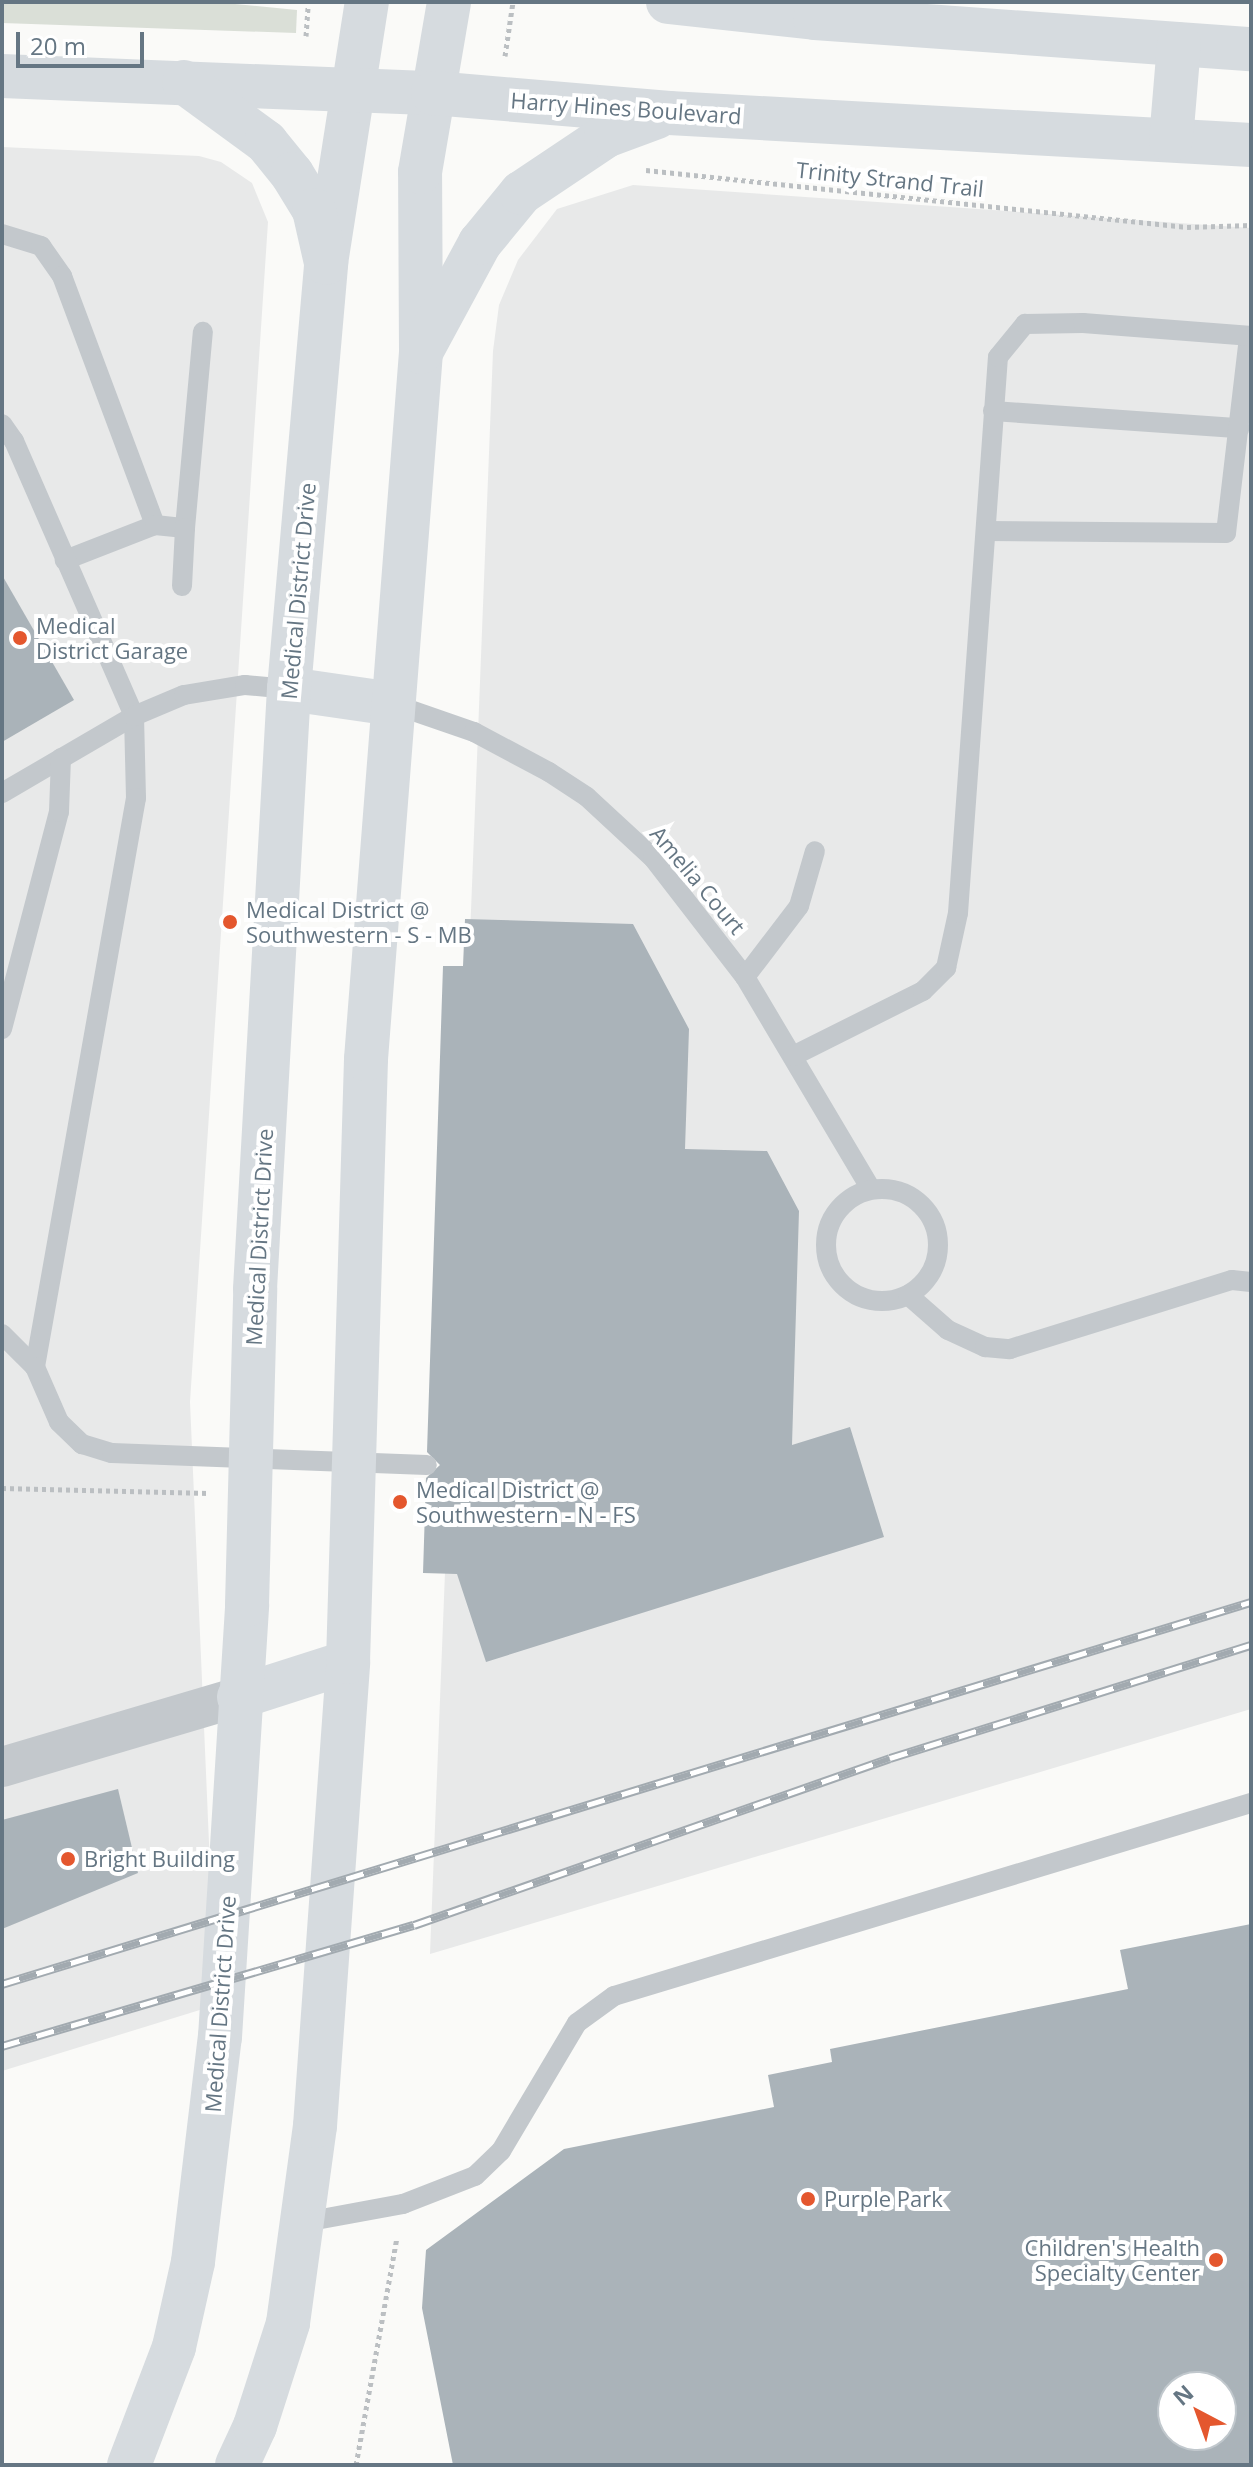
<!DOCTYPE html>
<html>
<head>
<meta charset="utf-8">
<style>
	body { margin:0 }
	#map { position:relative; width:1253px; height:2467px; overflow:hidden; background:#fafaf8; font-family:"Open Sans",sans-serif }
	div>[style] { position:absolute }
	.built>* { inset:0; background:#e8e9e9 }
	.green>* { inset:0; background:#dadfd7 }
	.building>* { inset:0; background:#aab3b9 }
	.path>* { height:5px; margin-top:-2.5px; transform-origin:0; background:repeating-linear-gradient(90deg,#bbbfc2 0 4px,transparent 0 8px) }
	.service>* { height:20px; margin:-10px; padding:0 10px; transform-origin:10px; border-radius:10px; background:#c3c8cc }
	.service>.ring { margin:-10px; padding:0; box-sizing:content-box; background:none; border:20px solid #c3c8cc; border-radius:50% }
	.minor>* { height:40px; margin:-20px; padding:0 20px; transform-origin:20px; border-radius:20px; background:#c3c8cc }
	.secondary>* { height:44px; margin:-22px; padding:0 22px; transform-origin:22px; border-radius:22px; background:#d6dbdf }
	.primary>* { height:44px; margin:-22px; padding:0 22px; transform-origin:22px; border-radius:22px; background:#d6dbdf }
	.rail>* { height:9px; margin-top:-4.5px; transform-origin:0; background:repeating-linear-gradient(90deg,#fff 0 18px,#a2aab0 0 36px); box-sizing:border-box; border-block:2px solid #a2aab0 }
	.dots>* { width:22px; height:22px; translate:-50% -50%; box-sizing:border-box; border:4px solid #fff; border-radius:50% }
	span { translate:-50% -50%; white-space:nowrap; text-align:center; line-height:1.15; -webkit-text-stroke:8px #fff; paint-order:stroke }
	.street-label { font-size:22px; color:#657683 }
	.poi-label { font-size:22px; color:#657683 }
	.left { translate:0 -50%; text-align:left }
	.right { translate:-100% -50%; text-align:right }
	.frame { position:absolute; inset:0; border:4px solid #657683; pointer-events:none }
	.north { position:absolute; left:1157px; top:2371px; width:80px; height:80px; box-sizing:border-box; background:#fff; border:2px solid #c1c8cd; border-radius:50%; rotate:319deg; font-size:22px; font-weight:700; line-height:32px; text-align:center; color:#657683 }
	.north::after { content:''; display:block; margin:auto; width:28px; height:36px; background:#e4572e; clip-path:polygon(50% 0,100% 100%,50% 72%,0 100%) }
	.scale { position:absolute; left:16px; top:32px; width:128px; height:36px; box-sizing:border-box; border:4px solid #657683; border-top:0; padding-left:10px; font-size:24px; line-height:28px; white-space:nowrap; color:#657683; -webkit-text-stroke:6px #fff; paint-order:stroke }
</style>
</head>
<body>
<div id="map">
	<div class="built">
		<i style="clip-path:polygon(2px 147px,199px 156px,221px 162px,252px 183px,268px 222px,190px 1402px,216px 2005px,2px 2071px)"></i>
		<i style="clip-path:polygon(633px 185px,1251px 228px,1251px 1709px,430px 1954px,493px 351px,499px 305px,518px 260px,557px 209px)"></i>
	</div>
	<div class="green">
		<i style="clip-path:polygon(214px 2px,297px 10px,296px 33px,2px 23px,2px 4px)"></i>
	</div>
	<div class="building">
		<i style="clip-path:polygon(2px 575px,74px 700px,2px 742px)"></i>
		<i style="clip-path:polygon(465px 919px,633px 924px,689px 1029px,685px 1149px,767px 1151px,799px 1211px,792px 1445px,850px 1427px,884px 1537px,486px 1662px,457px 1574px,423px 1573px,426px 1478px,440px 1465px,427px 1452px,443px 966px,463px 966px)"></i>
		<i style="clip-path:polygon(118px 1789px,138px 1873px,2px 1929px,2px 1820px)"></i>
		<i style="clip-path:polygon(evenodd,1251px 1924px,1251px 2465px,453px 2465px,422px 2308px,426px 2250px,564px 2149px,774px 2107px,768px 2075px,832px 2062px,830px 2049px,1128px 1989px,1120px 1950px,1251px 1924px,1173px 2387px,1221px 2387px,1221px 2435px,1173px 2435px,1173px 2387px)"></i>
	</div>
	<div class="path">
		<i style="left:306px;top:36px;width:29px;rotate:-86deg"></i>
		<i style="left:505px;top:56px;width:55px;rotate:-81.6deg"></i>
		<i style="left:646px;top:170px;width:544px;rotate:6.01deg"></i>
		<i style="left:1187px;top:227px;width:64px;rotate:-1.8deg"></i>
		<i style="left:2px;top:1488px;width:207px;rotate:1.4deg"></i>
		<i style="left:356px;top:2465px;width:231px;rotate:-79.8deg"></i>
	</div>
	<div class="service">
		<i style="left:2px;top:234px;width:41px;rotate:17.1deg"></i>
		<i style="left:41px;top:246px;width:37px;rotate:55deg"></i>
		<i style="left:62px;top:276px;width:266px;rotate:69.5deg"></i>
		<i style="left:155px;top:525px;width:97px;rotate:158.7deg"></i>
		<i style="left:993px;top:411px;width:247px;rotate:4deg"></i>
		<i style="left:2px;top:424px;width:21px;rotate:55deg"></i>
		<i style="left:14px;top:441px;width:300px;rotate:66.4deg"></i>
		<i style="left:134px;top:716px;width:82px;rotate:88.6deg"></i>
		<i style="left:136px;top:798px;width:578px;rotate:100.07deg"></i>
		<i style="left:155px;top:525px;width:30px;rotate:6deg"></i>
		<i style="left:185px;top:528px;width:197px;rotate:-84.8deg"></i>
		<i style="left:987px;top:531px;width:239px;rotate:0.5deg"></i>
		<i style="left:1226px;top:533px;width:198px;rotate:-83.3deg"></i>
		<i style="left:182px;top:586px;width:58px;rotate:-87deg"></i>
		<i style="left:393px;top:704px;width:86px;rotate:19.1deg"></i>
		<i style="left:474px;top:732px;width:85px;rotate:28.1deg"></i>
		<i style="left:549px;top:772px;width:45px;rotate:33.3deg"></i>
		<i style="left:587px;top:797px;width:90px;rotate:42.7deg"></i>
		<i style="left:653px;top:858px;width:150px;rotate:52.3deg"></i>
		<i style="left:745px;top:977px;width:247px;rotate:59.3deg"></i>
		<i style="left:2px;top:793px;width:153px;rotate:-30.3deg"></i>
		<i style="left:134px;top:716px;width:54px;rotate:-22.8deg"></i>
		<i style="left:184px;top:695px;width:62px;rotate:-9.3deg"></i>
		<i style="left:245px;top:685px;width:44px;rotate:5.2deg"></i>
		<i style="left:745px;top:977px;width:89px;rotate:-52.7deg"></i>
		<i style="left:799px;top:906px;width:57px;rotate:-73.8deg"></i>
		<i style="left:2px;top:1029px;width:224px;rotate:-75.3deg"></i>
		<i style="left:59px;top:812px;width:54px;rotate:-87.9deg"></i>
		<i style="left:793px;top:1056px;width:145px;rotate:-26.6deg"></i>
		<i style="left:923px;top:991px;width:33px;rotate:-45deg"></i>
		<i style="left:946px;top:968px;width:56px;rotate:-77.7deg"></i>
		<i style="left:958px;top:913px;width:557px;rotate:-85.89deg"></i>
		<i style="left:998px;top:357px;width:43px;rotate:-50.7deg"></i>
		<i style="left:1025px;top:324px;width:58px;rotate:-1deg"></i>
		<i style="left:1083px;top:323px;width:169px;rotate:4.4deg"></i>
		<i class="ring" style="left:826px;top:1189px;width:92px;height:92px"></i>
		<i style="left:908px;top:1295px;width:53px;rotate:41.2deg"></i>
		<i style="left:948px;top:1330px;width:41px;rotate:24.7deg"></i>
		<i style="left:985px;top:1347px;width:25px;rotate:5deg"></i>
		<i style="left:1010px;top:1349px;width:232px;rotate:-17.3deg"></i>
		<i style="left:1232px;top:1280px;width:19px;rotate:6deg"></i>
		<i style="left:2px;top:1334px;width:47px;rotate:45deg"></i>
		<i style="left:35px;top:1367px;width:60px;rotate:66.4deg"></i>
		<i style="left:59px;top:1422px;width:32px;rotate:44deg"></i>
		<i style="left:82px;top:1444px;width:31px;rotate:17deg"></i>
		<i style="left:112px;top:1453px;width:315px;rotate:2.2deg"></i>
		<i style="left:305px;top:2222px;width:100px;rotate:-10.4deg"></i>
		<i style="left:403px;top:2204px;width:77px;rotate:-21.3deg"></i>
		<i style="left:475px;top:2176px;width:36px;rotate:-44deg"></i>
		<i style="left:501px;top:2151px;width:149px;rotate:-59.3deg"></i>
		<i style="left:577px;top:2023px;width:46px;rotate:-36.1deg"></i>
		<i style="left:614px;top:1996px;width:666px;rotate:-16.86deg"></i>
	</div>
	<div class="minor">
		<i style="left:2px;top:1767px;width:247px;rotate:-16.5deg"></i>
	</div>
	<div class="secondary">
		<i style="left:289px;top:689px;width:105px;rotate:8.2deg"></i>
		<i style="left:239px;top:1697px;width:114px;rotate:-17.8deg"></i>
		<i style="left:129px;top:2465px;width:126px;rotate:-69.1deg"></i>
		<i style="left:174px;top:2347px;width:87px;rotate:-77.4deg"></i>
		<i style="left:193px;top:2262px;width:227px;rotate:-83.2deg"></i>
		<i style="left:220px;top:2037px;width:433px;rotate:-86.4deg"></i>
		<i style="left:247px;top:1605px;width:316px;rotate:-88.5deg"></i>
		<i style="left:255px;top:1289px;width:601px;rotate:-86.76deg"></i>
		<i style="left:289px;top:689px;width:428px;rotate:-85deg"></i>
		<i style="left:326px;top:263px;width:264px;rotate:-81.1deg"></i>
		<i style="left:237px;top:2465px;width:43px;rotate:-65.2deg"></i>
		<i style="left:255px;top:2426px;width:108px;rotate:-72.2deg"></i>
		<i style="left:288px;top:2323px;width:199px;rotate:-82.2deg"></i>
		<i style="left:315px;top:2126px;width:465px;rotate:-85.9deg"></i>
		<i style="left:348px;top:1662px;width:603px;rotate:-88.29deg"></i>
		<i style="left:366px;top:1059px;width:709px;rotate:-85.55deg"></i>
		<i style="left:421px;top:352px;width:180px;rotate:-90.3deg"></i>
		<i style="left:420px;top:172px;width:172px;rotate:-80.3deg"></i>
	</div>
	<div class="primary">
		<i style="left:668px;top:2px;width:148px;rotate:6.2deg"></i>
		<i style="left:815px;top:18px;width:437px;rotate:4.1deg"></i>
		<i style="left:2px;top:76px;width:431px;rotate:2.3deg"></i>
		<i style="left:433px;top:93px;width:237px;rotate:4.8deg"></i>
		<i style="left:669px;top:113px;width:583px;rotate:3.15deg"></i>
		<i style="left:184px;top:82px;width:102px;rotate:36.2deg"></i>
		<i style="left:266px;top:142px;width:41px;rotate:50.9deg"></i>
		<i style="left:292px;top:174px;width:42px;rotate:58.6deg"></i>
		<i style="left:314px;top:210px;width:54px;rotate:77.2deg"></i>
		<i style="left:1171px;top:140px;width:96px;rotate:-85.2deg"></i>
		<i style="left:421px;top:352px;width:124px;rotate:-61.6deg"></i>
		<i style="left:480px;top:243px;width:65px;rotate:-50.6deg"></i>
		<i style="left:521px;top:193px;width:102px;rotate:-33.8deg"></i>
		<i style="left:606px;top:136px;width:54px;rotate:-20.4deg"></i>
	</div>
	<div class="rail">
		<i style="left:2px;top:1984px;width:1306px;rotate:-17.01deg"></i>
		<i style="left:2px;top:2046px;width:429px;rotate:-16.4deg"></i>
		<i style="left:414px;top:1925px;width:504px;rotate:-19.33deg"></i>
		<i style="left:890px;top:1758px;width:378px;rotate:-17.4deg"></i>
	</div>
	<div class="dots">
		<i style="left:20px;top:638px;background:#e4572e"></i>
		<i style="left:230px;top:922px;background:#e4572e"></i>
		<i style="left:400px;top:1502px;background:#e4572e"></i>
		<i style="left:68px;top:1859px;background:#e4572e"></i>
		<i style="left:808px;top:2199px;background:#e4572e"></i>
		<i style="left:1216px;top:2260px;background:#e4572e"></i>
	</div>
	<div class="street-label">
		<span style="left:626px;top:108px;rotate:4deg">Harry Hines Boulevard</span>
		<span style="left:890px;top:179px;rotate:6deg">Trinity Strand Trail</span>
		<span style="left:298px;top:591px;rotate:-85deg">Medical District Drive</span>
		<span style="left:698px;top:880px;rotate:50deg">Amelia Court</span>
		<span style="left:259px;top:1237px;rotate:-87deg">Medical District Drive</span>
		<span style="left:220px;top:2004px;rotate:-86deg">Medical District Drive</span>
	</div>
	<div class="poi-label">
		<span class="left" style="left:36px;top:638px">Medical<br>District Garage</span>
		<span class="left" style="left:246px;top:922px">Medical District @<br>Southwestern - S - MB</span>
		<span class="left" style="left:416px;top:1502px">Medical District @<br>Southwestern - N - FS</span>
		<span class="left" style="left:84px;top:1859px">Bright Building</span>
		<span class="left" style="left:824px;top:2199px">Purple Park</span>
		<span class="right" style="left:1200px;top:2260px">Children's Health<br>Specialty Center</span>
	</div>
	<div class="frame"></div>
	<div class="north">N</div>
	<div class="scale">20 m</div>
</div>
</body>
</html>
